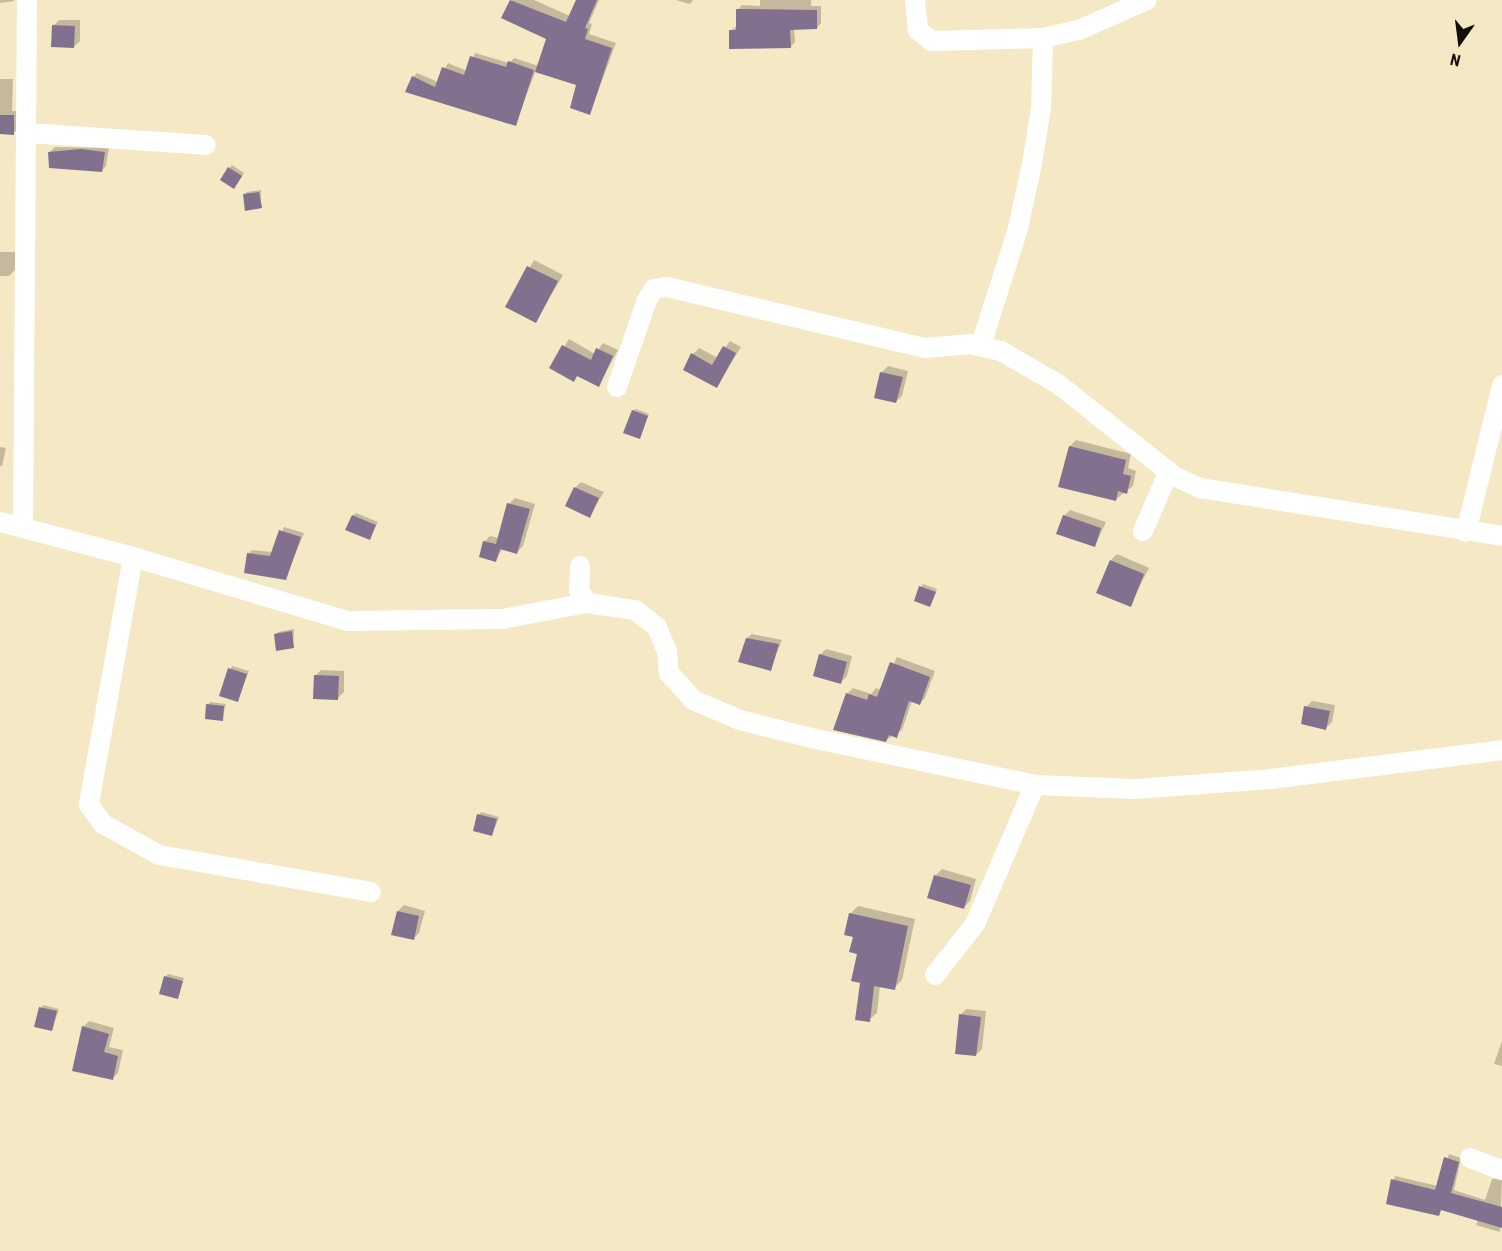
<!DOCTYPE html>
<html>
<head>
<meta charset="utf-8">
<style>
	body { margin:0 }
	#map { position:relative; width:1502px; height:1251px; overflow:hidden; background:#f5e8c4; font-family:"Roboto Condensed",sans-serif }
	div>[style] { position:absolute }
	.shadow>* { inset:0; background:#0003 }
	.building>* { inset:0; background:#81718f }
	.minor>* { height:20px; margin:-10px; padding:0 10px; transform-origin:10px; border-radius:10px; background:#fff }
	span { translate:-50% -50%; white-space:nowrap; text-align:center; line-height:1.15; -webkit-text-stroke:4.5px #f5e8c4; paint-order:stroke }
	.north { position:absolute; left:1430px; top:12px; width:60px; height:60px; -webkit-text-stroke:4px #f5e8c4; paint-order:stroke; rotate:194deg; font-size:16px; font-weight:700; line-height:24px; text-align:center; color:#130e03 }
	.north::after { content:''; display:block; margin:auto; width:21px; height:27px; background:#130e03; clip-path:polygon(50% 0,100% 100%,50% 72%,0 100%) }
</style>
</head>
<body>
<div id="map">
	<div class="shadow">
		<i style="clip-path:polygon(0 0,14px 0,14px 1px,0 3px)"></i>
		<i style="clip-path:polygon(512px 0,534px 0,570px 16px,577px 0,599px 0,589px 23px,592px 24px,589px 34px,616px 43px,590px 113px,577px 84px,536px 70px,515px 125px,413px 77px,417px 73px,438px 82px,448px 63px,467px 71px,475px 53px,509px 63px,514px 58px,539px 66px,548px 38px,503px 17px)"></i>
		<i style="clip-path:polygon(676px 0,693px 0,690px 4px)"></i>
		<i style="clip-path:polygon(760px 0,811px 0,811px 6px,821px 6px,821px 23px,817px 28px,794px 28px,795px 42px,790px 47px,730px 31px,737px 26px,738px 10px,742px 5px,760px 6px)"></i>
		<i style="clip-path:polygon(59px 20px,80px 20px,80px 41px,74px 47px,53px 26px)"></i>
		<i style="clip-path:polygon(0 79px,13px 79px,12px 111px,18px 111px,18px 129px,13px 133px,0 133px)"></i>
		<i style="clip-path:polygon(55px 147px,109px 148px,106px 166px,102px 171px,50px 152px)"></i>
		<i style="clip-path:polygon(232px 165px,244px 173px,237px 184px,222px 179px)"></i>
		<i style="clip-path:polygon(261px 190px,261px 207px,244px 195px,247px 192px)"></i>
		<i style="clip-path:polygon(0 252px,16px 252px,15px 270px,9px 276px,0 276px)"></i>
		<i style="clip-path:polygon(534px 260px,563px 275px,536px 321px,507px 307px)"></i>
		<i style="clip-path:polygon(569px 339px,595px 354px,603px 343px,618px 350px,599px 385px,578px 375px,573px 380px,551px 368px)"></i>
		<i style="clip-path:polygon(730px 341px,741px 347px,717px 386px,693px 354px,699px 348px,718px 358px)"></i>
		<i style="clip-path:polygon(888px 366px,908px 371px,902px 396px,896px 402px,876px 397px,882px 372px)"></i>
		<i style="clip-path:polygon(636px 409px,649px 414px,639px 437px,633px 411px)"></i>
		<i style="clip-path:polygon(1076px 440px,1131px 454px,1128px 468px,1136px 471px,1133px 486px,1115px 500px,1070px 446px)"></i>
		<i style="clip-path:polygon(0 447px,6px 448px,2px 466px,0 466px)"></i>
		<i style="clip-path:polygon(581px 482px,604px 492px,589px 516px,575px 488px)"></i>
		<i style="clip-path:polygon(515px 498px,535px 504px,523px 546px,517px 552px,503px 548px,496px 560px,484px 542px,490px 536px,499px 538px,509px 504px)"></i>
		<i style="clip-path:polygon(1070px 510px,1106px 522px,1095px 546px,1064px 516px)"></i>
		<i style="clip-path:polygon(356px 513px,378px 522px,369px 538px,353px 516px)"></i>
		<i style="clip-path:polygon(284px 527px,304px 533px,285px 579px,248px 554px,252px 550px,273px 552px)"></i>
		<i style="clip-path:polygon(1117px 554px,1149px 568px,1130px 605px,1111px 560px)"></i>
		<i style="clip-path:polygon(923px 584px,937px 589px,930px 605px,921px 587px)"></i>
		<i style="clip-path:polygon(294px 629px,293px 647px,276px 634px,278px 632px)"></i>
		<i style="clip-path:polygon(752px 634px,782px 640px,770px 670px,747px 638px)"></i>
		<i style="clip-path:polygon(826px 649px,852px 656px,847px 676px,841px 682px,820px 655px)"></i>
		<i style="clip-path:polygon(897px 657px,935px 671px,925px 698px,919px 704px,912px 701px,902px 730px,886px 740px,847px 694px,853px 688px,871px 694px,876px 688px,881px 690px)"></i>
		<i style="clip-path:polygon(232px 666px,249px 671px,238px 700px,221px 695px)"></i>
		<i style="clip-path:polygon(321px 670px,344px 671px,344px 692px,338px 698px,315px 676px)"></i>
		<i style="clip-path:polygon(1312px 701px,1335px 705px,1332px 722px,1326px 728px,1306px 707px)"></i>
		<i style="clip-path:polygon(210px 702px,226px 704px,222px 719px,208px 705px)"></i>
		<i style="clip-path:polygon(481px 812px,499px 817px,492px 835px,479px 815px)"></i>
		<i style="clip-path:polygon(942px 869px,976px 879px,970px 901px,964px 907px,936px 875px)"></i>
		<i style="clip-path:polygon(404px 905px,425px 911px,419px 933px,413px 939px,398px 911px)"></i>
		<i style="clip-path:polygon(858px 906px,915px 919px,902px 980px,894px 988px,880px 985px,877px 1013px,869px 1020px,850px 914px)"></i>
		<i style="clip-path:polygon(168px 974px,184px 978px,177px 997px,165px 977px)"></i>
		<i style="clip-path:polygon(43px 1005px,59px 1009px,52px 1030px,36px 1026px)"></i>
		<i style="clip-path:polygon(966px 1009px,986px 1011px,982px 1049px,976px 1055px,960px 1015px)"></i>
		<i style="clip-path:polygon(89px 1021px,114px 1028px,109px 1047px,123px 1050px,118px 1073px,112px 1079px,83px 1027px)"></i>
		<i style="clip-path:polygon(1502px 1041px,1502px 1066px,1494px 1064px)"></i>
		<i style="clip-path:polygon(1449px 1154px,1461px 1158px,1454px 1190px,1485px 1200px,1492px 1179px,1502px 1178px,1500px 1232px,1476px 1225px,1478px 1219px,1442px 1209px,1438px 1215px,1387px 1203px,1395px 1176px,1438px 1186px)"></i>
	</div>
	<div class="building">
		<i style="clip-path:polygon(510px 0,566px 22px,576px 0,597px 0,585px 28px,588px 29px,585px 39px,612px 48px,590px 115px,570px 108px,576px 85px,535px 72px,546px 39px,501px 18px)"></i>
		<i style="clip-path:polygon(736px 9px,817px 10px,817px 29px,790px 30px,791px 48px,729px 49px,729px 30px,736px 30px)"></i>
		<i style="clip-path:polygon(52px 25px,75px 26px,74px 48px,51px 47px)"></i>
		<i style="clip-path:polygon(470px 56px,506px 67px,508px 61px,534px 70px,516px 126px,405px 92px,412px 76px,435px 87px,442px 67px,464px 75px)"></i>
		<i style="clip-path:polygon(0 115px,14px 115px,14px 135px,0 134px)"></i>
		<i style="clip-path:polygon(81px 149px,105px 152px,102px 172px,49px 168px,48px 152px)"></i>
		<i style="clip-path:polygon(228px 167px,242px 176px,234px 189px,220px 180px)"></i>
		<i style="clip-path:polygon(259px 192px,262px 208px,245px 211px,243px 194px)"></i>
		<i style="clip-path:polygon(527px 266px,558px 281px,536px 323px,505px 307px)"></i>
		<i style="clip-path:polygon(562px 345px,591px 360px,596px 348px,613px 356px,599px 387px,577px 376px,574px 382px,549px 368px)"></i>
		<i style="clip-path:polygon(723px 346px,736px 353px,717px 388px,683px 370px,691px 353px,712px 365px)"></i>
		<i style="clip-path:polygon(880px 372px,903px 377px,896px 403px,874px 398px)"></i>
		<i style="clip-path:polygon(632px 410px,648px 416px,640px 439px,623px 433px)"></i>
		<i style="clip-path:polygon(1069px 446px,1126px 460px,1123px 474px,1131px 476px,1127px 494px,1118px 491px,1116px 501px,1058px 487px)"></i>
		<i style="clip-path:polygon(574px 487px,599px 498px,590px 518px,565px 506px)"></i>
		<i style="clip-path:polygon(507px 503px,530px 509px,517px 554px,500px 549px,496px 562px,479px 557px,483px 541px,496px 544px)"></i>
		<i style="clip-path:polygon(352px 515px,376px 525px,370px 540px,345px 530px)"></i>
		<i style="clip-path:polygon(1063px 515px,1101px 528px,1095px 547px,1056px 534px)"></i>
		<i style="clip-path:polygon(279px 530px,301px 537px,286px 580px,244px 573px,247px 553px,270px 556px)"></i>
		<i style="clip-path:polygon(1110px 560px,1144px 574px,1131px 607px,1096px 593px)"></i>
		<i style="clip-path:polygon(919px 586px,936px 592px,930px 607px,914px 601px)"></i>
		<i style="clip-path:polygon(292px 631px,294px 648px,276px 651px,274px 634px)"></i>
		<i style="clip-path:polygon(746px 638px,779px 644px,771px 671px,738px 662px)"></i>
		<i style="clip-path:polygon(819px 654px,847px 662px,841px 684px,813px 676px)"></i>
		<i style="clip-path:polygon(890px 662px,930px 677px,920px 705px,909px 701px,897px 738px,889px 735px,886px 742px,833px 730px,846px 693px,867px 700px,869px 694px,877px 697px)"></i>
		<i style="clip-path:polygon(228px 668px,247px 674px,238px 702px,219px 696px)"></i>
		<i style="clip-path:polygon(314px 675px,339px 676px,338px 700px,313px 699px)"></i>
		<i style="clip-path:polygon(206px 704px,224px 706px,223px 721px,205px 719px)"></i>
		<i style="clip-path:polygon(1304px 706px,1330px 711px,1326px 730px,1301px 724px)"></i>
		<i style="clip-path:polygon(477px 814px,497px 819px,492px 836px,473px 831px)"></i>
		<i style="clip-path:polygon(934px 875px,971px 885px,964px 909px,927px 898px)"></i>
		<i style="clip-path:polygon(397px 911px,419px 916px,414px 940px,391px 935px)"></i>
		<i style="clip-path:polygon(849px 913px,908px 926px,895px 990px,874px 986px,870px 1022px,855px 1020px,860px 983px,851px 981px,857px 954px,849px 952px,853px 937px,844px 935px)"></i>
		<i style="clip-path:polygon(164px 976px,183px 981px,178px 999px,159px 994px)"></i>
		<i style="clip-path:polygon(39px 1007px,57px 1011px,52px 1031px,34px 1027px)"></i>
		<i style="clip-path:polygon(959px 1014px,981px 1017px,976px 1056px,955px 1054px)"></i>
		<i style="clip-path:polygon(82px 1026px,109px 1034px,104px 1052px,118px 1056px,113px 1080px,72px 1071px)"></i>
		<i style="clip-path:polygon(1444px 1157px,1459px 1162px,1451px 1193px,1502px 1207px,1502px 1228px,1441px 1210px,1439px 1216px,1386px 1204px,1391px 1179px,1435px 1190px)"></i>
	</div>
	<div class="minor">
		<i style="left:915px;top:0;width:30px;rotate:84deg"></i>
		<i style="left:918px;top:30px;width:17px;rotate:40deg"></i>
		<i style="left:931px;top:41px;width:112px;rotate:-1.5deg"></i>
		<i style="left:1043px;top:38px;width:70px;rotate:91.6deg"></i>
		<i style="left:1041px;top:108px;width:57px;rotate:99.1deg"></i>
		<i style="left:1032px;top:164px;width:70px;rotate:102.4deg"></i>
		<i style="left:1017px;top:232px;width:119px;rotate:107.7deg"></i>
		<i style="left:1043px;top:38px;width:37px;rotate:-13deg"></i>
		<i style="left:1079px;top:30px;width:74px;rotate:-23.8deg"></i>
		<i style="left:27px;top:133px;width:179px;rotate:3.8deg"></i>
		<i style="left:617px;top:387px;width:92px;rotate:-71deg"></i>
		<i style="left:647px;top:300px;width:13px;rotate:-58deg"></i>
		<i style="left:654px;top:289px;width:13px;rotate:-9deg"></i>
		<i style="left:667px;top:287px;width:266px;rotate:13.3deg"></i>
		<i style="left:926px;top:348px;width:44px;rotate:-5.2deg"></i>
		<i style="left:970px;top:344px;width:32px;rotate:13deg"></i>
		<i style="left:1001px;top:351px;width:66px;rotate:30.1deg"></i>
		<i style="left:1058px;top:384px;width:148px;rotate:38.4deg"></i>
		<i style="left:1174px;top:476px;width:29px;rotate:25deg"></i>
		<i style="left:1200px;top:488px;width:306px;rotate:9deg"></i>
		<i style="left:0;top:522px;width:138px;rotate:14.7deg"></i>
		<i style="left:133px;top:557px;width:224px;rotate:16.6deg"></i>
		<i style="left:348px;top:621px;width:154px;rotate:-0.7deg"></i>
		<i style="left:502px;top:619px;width:86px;rotate:-10.7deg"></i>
		<i style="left:587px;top:603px;width:49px;rotate:8.3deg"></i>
		<i style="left:635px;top:610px;width:28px;rotate:38deg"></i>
		<i style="left:657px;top:627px;width:27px;rotate:68deg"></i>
		<i style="left:667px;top:652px;width:21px;rotate:85deg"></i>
		<i style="left:669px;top:673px;width:36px;rotate:48deg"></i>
		<i style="left:693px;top:700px;width:51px;rotate:23.1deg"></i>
		<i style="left:740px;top:720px;width:73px;rotate:14.2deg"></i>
		<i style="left:811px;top:738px;width:229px;rotate:11.8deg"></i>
		<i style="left:1035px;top:785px;width:100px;rotate:2.3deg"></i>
		<i style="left:1135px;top:789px;width:135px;rotate:-4.2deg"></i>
		<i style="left:1270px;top:779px;width:234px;rotate:-7.1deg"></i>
		<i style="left:23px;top:528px;width:528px;rotate:-89.57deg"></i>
		<i style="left:1143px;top:531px;width:65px;rotate:-66.6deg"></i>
		<i style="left:1466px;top:532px;width:151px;rotate:-76.2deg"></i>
		<i style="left:133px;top:557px;width:252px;rotate:100.1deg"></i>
		<i style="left:89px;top:805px;width:24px;rotate:54deg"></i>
		<i style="left:103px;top:824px;width:64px;rotate:29deg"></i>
		<i style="left:159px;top:855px;width:215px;rotate:9.9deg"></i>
		<i style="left:580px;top:566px;width:24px;rotate:92deg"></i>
		<i style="left:579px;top:590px;width:15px;rotate:58deg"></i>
		<i style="left:935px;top:975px;width:65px;rotate:-51.9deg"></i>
		<i style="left:975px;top:924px;width:151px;rotate:-66.7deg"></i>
		<i style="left:1470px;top:1158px;width:34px;rotate:21deg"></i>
	</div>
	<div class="north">N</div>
</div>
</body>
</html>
